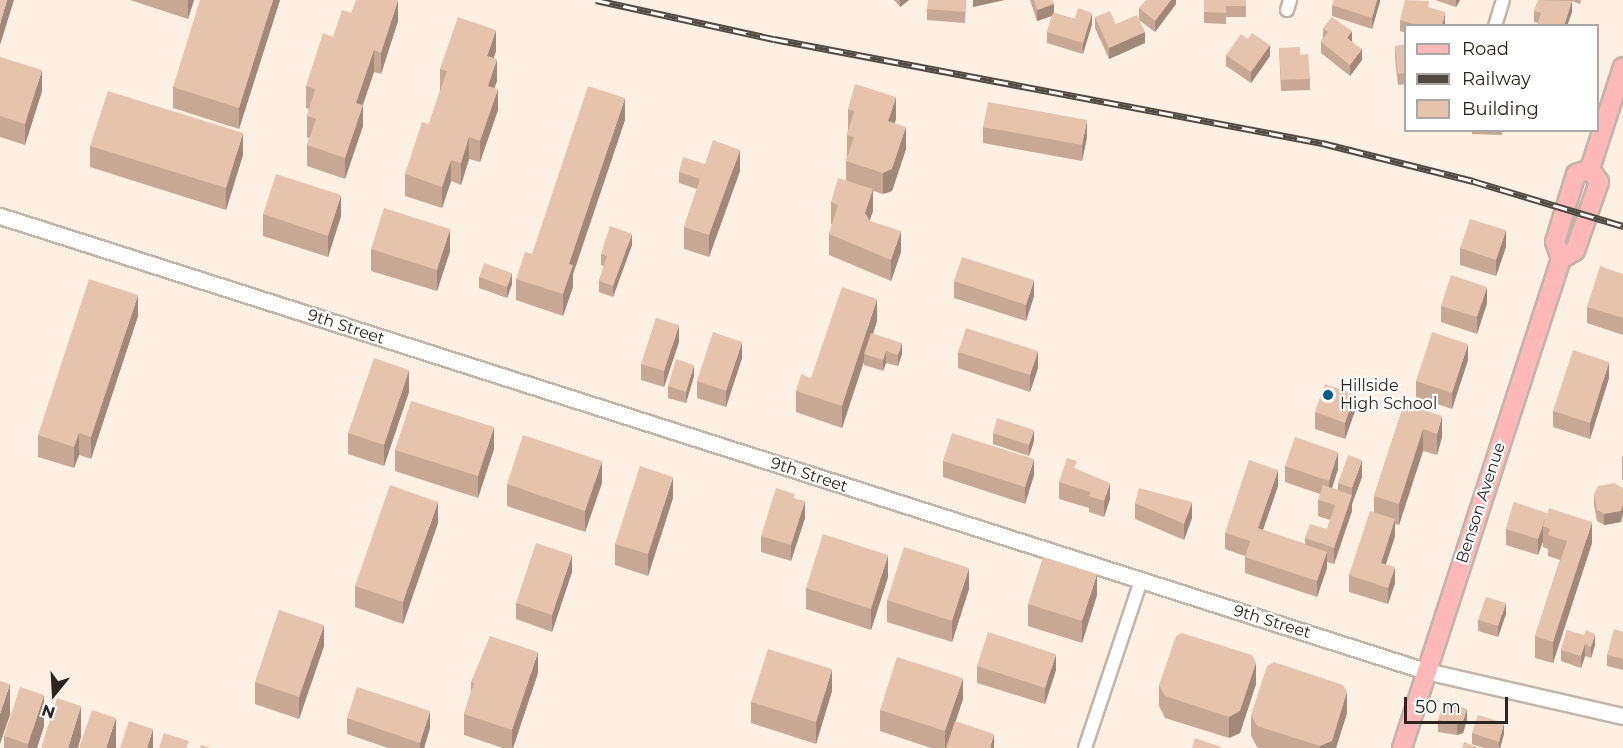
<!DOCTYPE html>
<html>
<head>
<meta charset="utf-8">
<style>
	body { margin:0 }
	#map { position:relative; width:1623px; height:748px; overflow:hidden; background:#fdf0e3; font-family:Montserrat,sans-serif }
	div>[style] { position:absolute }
	.roads { filter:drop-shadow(2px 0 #c1b4a8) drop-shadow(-2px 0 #c1b4a8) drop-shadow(0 2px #c1b4a8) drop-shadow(0 -2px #c1b4a8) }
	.minor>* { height:12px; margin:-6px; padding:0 6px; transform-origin:6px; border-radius:6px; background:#fff }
	.tertiary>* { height:15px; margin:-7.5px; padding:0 7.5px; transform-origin:7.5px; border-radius:7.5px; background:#fff }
	.primary>* { height:18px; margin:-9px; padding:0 9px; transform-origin:9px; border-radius:9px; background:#feb8b7 }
	.rail>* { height:7px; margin-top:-3.5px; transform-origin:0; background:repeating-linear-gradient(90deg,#fff 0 14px,#504a43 0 28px); box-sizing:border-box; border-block:2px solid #504a43 }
	.wall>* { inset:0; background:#c6a894 }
	.shaded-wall>* { inset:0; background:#a18878 }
	.building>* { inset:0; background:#e6c3ac }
	.dots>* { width:16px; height:16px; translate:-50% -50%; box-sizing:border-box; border:3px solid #fff; border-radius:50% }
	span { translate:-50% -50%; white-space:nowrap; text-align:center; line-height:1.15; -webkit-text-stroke:4.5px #fff; paint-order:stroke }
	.street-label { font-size:16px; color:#2a2520 }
	.poi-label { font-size:16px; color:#2a2520 }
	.left { translate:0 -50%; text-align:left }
	.legend { position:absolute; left:1404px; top:24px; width:195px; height:108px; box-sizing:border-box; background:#fff; border:2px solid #aaa8a6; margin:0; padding:8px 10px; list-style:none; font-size:18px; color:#2a2520 }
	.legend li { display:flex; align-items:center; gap:12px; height:30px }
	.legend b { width:30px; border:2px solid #aaa8a6 }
	.north { position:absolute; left:24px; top:664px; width:60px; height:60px; -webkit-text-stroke:4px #fff; paint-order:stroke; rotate:198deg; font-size:16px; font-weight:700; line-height:24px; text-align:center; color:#2a2520 }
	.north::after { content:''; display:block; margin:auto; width:21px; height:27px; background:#2a2520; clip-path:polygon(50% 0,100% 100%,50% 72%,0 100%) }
	.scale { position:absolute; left:1404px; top:697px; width:104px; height:27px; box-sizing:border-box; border:3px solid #2a2520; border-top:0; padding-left:8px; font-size:18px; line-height:21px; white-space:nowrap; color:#2a2520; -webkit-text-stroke:4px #fff; paint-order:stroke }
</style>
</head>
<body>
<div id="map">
	<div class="roads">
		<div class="minor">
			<i style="left:1287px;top:10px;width:10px;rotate:-73deg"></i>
			<i style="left:1495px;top:26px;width:27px;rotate:-73deg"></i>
			<i style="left:1085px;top:748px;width:176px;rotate:-71.5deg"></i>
		</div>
		<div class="tertiary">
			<i style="left:0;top:216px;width:1497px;rotate:17.7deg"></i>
			<i style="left:1426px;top:671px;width:202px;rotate:12.9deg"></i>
		</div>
		<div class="primary">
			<i style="left:1590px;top:169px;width:107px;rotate:-72.1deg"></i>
			<i style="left:1561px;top:259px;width:16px;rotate:-30deg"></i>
			<i style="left:1575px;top:251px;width:73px;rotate:-70.8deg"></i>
			<i style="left:1599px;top:182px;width:16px;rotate:-125deg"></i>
			<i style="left:1402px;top:748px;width:514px;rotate:-71.99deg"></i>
			<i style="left:1561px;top:259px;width:18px;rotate:-109deg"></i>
			<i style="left:1555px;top:242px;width:71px;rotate:-72.8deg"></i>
			<i style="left:1576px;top:174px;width:15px;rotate:-20deg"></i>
		</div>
	</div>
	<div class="rail">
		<i style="left:596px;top:0;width:182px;rotate:12.4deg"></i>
		<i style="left:774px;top:39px;width:558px;rotate:10.75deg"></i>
		<i style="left:1322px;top:143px;width:156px;rotate:14.1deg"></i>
		<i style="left:1473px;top:181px;width:157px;rotate:16.7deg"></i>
	</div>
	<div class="wall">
		<i style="clip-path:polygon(130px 0,194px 0,188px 19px)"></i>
		<i style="clip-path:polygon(280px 0,239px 129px,173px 108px,173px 87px)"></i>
		<i style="clip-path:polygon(894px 0,909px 0,900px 7px)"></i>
		<i style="clip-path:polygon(966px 0,965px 23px,927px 20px,927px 9px)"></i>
		<i style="clip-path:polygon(1030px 0,1053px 0,1054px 13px,1092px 24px,1083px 54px,1047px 43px,1047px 32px,1052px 16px,1037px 21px)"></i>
		<i style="clip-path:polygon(1176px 0,1176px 4px,1155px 32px,1139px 20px,1145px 43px,1109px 59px,1095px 28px,1095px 17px,1116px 24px,1139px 19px,1139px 8px)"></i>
		<i style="clip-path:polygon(1204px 0,1246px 0,1246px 17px,1226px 17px,1226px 24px,1204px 23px)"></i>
		<i style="clip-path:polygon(1380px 0,1372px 29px,1332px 16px,1332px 5px)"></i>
		<i style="clip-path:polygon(1435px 0,1460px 0,1456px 7px)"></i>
		<i style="clip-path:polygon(1538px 0,1581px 0,1580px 4px,1572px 1px,1572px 12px,1567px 26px,1538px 26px,1538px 23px,1534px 22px,1534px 11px)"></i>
		<i style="clip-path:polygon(1429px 8px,1445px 23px,1445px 26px,1406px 26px,1406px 33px,1400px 31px,1400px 20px)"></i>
		<i style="clip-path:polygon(351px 13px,398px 21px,381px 74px,374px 72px,363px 105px,363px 126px,345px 179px,307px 166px,307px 145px,309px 138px,307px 137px,307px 116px,309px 109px,306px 108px,306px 86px,333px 37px)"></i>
		<i style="clip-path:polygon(1323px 28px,1352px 41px,1362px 60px,1350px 76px,1321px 53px,1321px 42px,1323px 38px)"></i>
		<i style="clip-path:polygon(1248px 39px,1270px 56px,1251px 83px,1226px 66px,1226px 55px)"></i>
		<i style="clip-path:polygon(1406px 45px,1406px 84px,1398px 85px,1395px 57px,1395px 46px)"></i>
		<i style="clip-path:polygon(1279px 48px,1300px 55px,1310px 79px,1310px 90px,1281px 91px)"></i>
		<i style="clip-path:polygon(496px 51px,494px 58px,497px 81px,494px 88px,498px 110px,480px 162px,469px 159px,461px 185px,451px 181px,442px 208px,405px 196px,405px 174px,429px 124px,440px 91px,440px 69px)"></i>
		<i style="clip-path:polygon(0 57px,42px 91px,25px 145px,0 137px)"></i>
		<i style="clip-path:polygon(848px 109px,896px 119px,894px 123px,906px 149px,892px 191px,883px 194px,873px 191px,873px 211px,869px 220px,901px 252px,891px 281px,829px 255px,829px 234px,832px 224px,831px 224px,831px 202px,846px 181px,846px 161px,847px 156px,847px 135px,848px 130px)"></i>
		<i style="clip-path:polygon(625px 120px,573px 274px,573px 287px,563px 316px,516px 300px,516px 279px,532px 254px)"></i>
		<i style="clip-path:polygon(983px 127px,1087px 137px,1082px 161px,983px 143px)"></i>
		<i style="clip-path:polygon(1472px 130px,1502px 130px,1502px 135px,1472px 134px)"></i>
		<i style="clip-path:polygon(90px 146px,243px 155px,226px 210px,90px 167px)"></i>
		<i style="clip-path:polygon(705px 164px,740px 171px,709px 257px,684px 249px,684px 227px,697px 189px,679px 183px,679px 172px)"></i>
		<i style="clip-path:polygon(263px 214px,341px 216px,328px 257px,263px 236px)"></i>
		<i style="clip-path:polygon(632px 245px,613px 297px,599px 292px,599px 281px,604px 266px,601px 265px,601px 254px)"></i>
		<i style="clip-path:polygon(1506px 247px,1496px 276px,1460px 265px,1460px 248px)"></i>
		<i style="clip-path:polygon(371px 249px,450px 251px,437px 291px,371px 271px)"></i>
		<i style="clip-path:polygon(1623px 274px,1623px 335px,1587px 323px,1587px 307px)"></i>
		<i style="clip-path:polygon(479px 277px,512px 284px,507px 298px,479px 288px)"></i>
		<i style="clip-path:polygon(954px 281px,1034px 296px,1026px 321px,954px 298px)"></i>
		<i style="clip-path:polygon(1487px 303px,1477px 334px,1441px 322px,1441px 306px)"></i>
		<i style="clip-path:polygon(138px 316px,91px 459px,79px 455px,74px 468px,38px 457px,38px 435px)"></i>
		<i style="clip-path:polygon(877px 321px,873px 334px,902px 354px,898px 366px,886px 363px,883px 371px,864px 365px,864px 361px,842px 428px,796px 412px,796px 391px)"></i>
		<i style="clip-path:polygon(679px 342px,664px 387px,641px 380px,641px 364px)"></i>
		<i style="clip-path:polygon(958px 352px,1038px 368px,1030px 392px,958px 368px)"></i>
		<i style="clip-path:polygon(742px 358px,726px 407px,697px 398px,697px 381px)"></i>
		<i style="clip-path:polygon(1468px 360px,1452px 409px,1416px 397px,1416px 381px)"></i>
		<i style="clip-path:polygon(694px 376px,686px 403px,668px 398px,668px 386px)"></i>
		<i style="clip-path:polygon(1609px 378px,1590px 439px,1553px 427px,1553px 411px)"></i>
		<i style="clip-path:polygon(409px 392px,384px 466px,348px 454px,348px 433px)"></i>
		<i style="clip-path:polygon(1404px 404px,1442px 437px,1437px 455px,1423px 451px,1399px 525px,1395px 524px,1395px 536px,1386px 564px,1395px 583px,1388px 604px,1349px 592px,1349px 575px,1374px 512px,1374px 496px)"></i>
		<i style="clip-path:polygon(1355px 411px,1345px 439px,1315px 429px,1315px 412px)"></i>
		<i style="clip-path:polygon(993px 433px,1034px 441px,1029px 456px,993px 444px)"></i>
		<i style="clip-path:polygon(494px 449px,478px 498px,395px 471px,395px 450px)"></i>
		<i style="clip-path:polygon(1623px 454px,1623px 480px,1622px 480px,1622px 458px)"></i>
		<i style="clip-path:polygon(943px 461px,1034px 475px,1025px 504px,943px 477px)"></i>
		<i style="clip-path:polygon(1285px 466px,1338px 469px,1332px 488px,1338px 490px,1338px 483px,1362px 477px,1352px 504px,1352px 511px,1334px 564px,1327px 562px,1327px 568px,1317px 597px,1245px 573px,1245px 556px,1225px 549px,1225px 533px,1278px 486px,1263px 530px,1305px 544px,1305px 538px,1327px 529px,1330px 520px,1318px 516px,1318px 500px,1320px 494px,1285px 482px)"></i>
		<i style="clip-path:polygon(1077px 469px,1110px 499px,1104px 517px,1089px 512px,1089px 508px,1059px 499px,1059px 482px)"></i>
		<i style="clip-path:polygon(602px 483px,585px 532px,507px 506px,507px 484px)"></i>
		<i style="clip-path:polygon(1594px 494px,1621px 522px,1604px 525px,1597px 521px,1594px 505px)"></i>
		<i style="clip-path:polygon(673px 498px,648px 576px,615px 565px,615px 544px)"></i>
		<i style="clip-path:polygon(795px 498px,805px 518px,791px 561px,761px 552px,761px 536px)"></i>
		<i style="clip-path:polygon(1514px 502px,1592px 543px,1553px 663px,1535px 658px,1535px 636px,1560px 560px,1548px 556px,1548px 549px,1543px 547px,1543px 541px,1538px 555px,1506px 545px,1506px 529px)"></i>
		<i style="clip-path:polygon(1135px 503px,1192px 518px,1184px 540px,1135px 519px)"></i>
		<i style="clip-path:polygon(438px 523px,403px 624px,355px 607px,355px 586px)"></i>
		<i style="clip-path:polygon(572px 572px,552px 632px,516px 619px,516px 603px)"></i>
		<i style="clip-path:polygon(888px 577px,871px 630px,806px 609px,806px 588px)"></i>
		<i style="clip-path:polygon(969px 589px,952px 642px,887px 622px,887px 600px)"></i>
		<i style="clip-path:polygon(1097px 595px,1082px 643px,1028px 626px,1028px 604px)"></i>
		<i style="clip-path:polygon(1506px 614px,1498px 637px,1478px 631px,1478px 620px)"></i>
		<i style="clip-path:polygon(1567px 630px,1595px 645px,1591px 658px,1585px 656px,1581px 668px,1561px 661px,1561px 650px)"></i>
		<i style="clip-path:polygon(1623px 632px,1623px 670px,1607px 666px,1607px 655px)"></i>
		<i style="clip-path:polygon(324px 646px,299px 719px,255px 704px,255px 682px)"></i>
		<i style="clip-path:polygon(977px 666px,1056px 670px,1045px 704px,977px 683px)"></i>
		<i style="clip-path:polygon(538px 673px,513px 748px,503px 748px,464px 735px,464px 714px,471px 692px,471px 682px)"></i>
		<i style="clip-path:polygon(1256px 684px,1240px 733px,1229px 738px,1165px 718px,1159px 706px,1159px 685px)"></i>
		<i style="clip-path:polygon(832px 691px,816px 744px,751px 723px,751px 702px)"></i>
		<i style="clip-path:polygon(963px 699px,955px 721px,994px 748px,931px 748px,880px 731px,880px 710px)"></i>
		<i style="clip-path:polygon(1347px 713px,1336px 748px,1259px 748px,1257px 747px,1251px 736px,1251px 715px)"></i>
		<i style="clip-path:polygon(347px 718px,430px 728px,424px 748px,388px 748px,347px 734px)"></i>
		<i style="clip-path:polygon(1438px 720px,1467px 720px,1463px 733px,1457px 735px,1438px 732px)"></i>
		<i style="clip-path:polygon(44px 726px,37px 748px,4px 748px,4px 736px)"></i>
		<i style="clip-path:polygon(1472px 733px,1504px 734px,1500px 748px,1484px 748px,1472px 744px)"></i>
	</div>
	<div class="shaded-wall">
		<i style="clip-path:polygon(7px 0,14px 0,0 45px,0 24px)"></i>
		<i style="clip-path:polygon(188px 0,194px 0,188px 19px)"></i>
		<i style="clip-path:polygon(273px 0,280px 0,239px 129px,239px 108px)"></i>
		<i style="clip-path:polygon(398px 0,398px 21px,381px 74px,381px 53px)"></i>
		<i style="clip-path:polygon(900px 0,909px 0,900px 7px)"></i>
		<i style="clip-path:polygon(973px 0,1005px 0,973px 7px)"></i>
		<i style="clip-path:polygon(1171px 0,1176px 0,1176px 4px,1155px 32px,1155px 21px)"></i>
		<i style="clip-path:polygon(1377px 0,1380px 0,1380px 2px,1372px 29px,1372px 18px)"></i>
		<i style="clip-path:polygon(1456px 0,1460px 0,1456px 7px)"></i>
		<i style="clip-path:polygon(1572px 1px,1572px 12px,1567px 26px,1564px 26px)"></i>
		<i style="clip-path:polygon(1054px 4px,1054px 15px,1037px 21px,1037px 10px)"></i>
		<i style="clip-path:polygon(1445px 12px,1445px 26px,1442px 26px)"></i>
		<i style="clip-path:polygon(1092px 13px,1092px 24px,1083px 54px,1083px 43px)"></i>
		<i style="clip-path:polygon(496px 30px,496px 51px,487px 78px,487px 56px)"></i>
		<i style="clip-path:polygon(1352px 31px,1352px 42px,1347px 38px)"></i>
		<i style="clip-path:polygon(1145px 32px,1145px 43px,1109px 59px,1109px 48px)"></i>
		<i style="clip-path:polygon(1270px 45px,1270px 56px,1251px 83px,1251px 72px)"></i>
		<i style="clip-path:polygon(1362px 49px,1362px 60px,1350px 76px,1350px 65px)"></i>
		<i style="clip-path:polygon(374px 50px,374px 72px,356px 124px,356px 103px)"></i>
		<i style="clip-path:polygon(497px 59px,497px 81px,488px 107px,488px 86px)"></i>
		<i style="clip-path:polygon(42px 70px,42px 91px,25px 145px,25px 124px)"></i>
		<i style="clip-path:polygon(498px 89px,498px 110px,480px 162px,480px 141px)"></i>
		<i style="clip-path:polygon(896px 97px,896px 119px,888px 143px,888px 121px)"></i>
		<i style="clip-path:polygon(625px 98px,625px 120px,573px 274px,573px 287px,563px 316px,563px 294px,569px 264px)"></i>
		<i style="clip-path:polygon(363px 105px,363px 126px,345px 179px,345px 158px)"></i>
		<i style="clip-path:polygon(1087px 120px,1087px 137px,1082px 161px,1082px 145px)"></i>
		<i style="clip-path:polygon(906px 127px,906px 149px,892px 191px,883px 194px,883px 173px)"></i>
		<i style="clip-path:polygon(243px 133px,243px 155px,226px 210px,226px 188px)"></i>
		<i style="clip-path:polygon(469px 137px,469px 159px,461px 185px,461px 163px)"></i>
		<i style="clip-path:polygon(740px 150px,740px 171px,709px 257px,709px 235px)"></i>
		<i style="clip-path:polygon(451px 160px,451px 181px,442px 208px,442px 187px)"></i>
		<i style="clip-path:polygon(873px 189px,873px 211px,865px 235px,865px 213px)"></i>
		<i style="clip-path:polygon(341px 195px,341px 216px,328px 257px,328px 236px)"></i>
		<i style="clip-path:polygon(450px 229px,450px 251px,437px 291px,437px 270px)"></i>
		<i style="clip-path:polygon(1506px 230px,1506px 247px,1496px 276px,1496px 260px)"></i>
		<i style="clip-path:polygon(901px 231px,901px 252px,891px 281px,891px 260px)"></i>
		<i style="clip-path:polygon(632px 234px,632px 245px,613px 297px,613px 286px)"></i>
		<i style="clip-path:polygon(512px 273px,512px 284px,507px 298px,507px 287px)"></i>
		<i style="clip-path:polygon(1034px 280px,1034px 296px,1026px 321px,1026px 305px)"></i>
		<i style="clip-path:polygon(1487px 287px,1487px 303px,1477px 334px,1477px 317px)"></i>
		<i style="clip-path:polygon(138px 295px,138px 316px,91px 459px,91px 437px)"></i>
		<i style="clip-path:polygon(877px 299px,877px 321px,866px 355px,864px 354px,864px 361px,842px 428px,842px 406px)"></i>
		<i style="clip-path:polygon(679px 325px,679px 342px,664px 387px,664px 371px)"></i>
		<i style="clip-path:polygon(742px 342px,742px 358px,726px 407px,726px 391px)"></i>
		<i style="clip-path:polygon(902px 343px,902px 354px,898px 366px,898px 355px)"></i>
		<i style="clip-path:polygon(1468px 344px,1468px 360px,1452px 409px,1452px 393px)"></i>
		<i style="clip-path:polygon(886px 351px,886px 363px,883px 371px,883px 360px)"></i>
		<i style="clip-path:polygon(1038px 351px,1038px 368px,1030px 392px,1030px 375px)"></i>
		<i style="clip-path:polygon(1609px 362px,1609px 378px,1590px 439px,1590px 423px)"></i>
		<i style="clip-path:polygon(694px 365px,694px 376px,686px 403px,686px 392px)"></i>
		<i style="clip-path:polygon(409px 370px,409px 392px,384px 466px,384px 445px)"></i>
		<i style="clip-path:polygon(1355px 394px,1355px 411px,1345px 439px,1345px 423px)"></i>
		<i style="clip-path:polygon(1442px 416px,1442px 437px,1437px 455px,1437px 434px)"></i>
		<i style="clip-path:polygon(494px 427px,494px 449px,478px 498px,478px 476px)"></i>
		<i style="clip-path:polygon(1423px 429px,1423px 451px,1399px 525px,1399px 504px)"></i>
		<i style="clip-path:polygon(1034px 430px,1034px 441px,1029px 456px,1029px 445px)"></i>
		<i style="clip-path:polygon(79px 433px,79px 455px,74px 468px,74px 447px)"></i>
		<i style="clip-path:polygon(1338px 452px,1338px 469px,1329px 497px,1329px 481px)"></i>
		<i style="clip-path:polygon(1034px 459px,1034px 475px,1025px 504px,1025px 487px)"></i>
		<i style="clip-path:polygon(1362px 460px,1362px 477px,1352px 504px,1352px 511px,1334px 564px,1334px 548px,1352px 495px,1352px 488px)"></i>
		<i style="clip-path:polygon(602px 461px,602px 483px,585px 532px,585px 511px)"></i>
		<i style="clip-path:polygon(1278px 470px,1278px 486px,1258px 544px,1258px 528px)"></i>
		<i style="clip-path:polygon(673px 477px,673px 498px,648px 576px,648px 554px)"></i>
		<i style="clip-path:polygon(1110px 483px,1110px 499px,1104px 517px,1104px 501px)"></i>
		<i style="clip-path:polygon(805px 501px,805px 518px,791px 561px,791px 545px)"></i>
		<i style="clip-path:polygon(438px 502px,438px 523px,403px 624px,403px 602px)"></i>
		<i style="clip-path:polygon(1192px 502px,1192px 518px,1184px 540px,1184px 524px)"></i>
		<i style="clip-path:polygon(1623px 504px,1623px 515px,1621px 522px,1604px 525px,1604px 514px)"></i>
		<i style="clip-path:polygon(1395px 519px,1395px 536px,1381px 579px,1381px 563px)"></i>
		<i style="clip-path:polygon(1592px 522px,1592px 543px,1553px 663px,1553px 642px)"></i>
		<i style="clip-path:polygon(1543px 526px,1543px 541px,1538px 555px,1538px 539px)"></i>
		<i style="clip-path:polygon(1327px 552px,1327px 568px,1317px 597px,1317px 581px)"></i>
		<i style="clip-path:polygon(572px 555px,572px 572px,552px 632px,552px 615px)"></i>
		<i style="clip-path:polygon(888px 555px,888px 577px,871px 630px,871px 609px)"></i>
		<i style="clip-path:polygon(1395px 567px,1395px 583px,1388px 604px,1388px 588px)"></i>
		<i style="clip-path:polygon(969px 568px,969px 589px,952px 642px,952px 621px)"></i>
		<i style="clip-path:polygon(1097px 574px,1097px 595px,1082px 643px,1082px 621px)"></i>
		<i style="clip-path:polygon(1506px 603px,1506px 614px,1498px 637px,1498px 626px)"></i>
		<i style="clip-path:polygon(324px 625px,324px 646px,299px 719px,299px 697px)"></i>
		<i style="clip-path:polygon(1595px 634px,1595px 645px,1591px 658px,1591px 647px)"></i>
		<i style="clip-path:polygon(1585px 644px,1585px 656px,1581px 668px,1581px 656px)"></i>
		<i style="clip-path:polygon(538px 652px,538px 673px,513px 748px,512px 748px,512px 730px)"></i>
		<i style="clip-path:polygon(1056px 654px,1056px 670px,1045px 704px,1045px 688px)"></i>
		<i style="clip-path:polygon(1256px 663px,1256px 684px,1240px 733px,1229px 738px,1229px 717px)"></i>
		<i style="clip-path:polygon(832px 669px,832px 691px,816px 744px,816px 722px)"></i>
		<i style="clip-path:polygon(963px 678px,963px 699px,947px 748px,945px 748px,945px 731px)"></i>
		<i style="clip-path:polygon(10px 684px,10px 715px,0 744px,0 714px)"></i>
		<i style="clip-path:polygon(1347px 692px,1347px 713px,1336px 748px,1320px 748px,1320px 746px)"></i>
		<i style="clip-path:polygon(44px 695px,44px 726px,37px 748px,28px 748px,28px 744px)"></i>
		<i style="clip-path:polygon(81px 706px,81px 737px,78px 748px,68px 748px)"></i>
		<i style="clip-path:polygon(1467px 709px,1467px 720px,1463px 733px,1457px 735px,1457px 724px)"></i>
		<i style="clip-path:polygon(430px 711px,430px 728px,424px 748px,420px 748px,420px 743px)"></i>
		<i style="clip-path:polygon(116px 718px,116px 748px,106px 748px)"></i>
		<i style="clip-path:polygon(1504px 723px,1504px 734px,1500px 748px,1499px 748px,1499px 742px)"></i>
		<i style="clip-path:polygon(153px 729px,153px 748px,147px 748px)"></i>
		<i style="clip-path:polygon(994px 734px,994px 748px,990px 748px)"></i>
	</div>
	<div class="building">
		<i style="clip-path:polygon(0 0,7px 0,0 24px)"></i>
		<i style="clip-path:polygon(200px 0,273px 0,239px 108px,173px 87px)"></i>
		<i style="clip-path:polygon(356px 0,398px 0,381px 53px,374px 50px,356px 103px,363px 105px,345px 158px,307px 145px,316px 119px,307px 116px,315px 89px,306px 86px,323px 33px,333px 37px,342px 10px,351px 13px)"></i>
		<i style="clip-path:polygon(928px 0,966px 0,965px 12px,927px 9px)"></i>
		<i style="clip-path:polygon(1034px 0,1053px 0,1054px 4px,1037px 10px)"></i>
		<i style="clip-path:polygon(1146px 0,1171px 0,1155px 21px,1139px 8px)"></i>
		<i style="clip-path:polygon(1204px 0,1246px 0,1246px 6px,1226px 6px,1226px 13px,1204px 12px)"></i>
		<i style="clip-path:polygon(1334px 0,1377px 0,1372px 18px,1332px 5px)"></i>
		<i style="clip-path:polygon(1405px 0,1429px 1px,1428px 7px,1445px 12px,1442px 26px,1420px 26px,1400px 20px)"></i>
		<i style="clip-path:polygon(1538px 0,1572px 1px,1564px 26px,1545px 26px,1538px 23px,1541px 13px,1534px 11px)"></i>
		<i style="clip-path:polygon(1078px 8px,1092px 13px,1083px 43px,1047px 32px,1053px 13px,1075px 19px)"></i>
		<i style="clip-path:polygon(1110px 11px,1116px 24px,1137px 15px,1145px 32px,1109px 48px,1095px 17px)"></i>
		<i style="clip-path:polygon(458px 17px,496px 30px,487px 56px,497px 59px,488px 86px,498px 89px,480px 141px,469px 137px,461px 163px,451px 160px,442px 187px,405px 174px,422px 122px,429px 124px,447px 71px,440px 69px)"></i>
		<i style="clip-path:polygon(1332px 17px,1352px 31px,1347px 38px,1362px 49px,1350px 65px,1321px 42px,1328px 32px,1323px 28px)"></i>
		<i style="clip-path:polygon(1252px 33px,1270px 45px,1251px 72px,1226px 55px,1241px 34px,1248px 39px)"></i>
		<i style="clip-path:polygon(1406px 45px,1406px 73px,1398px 74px,1395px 46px)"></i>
		<i style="clip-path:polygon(1300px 47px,1300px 55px,1308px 54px,1310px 79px,1281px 80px,1279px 48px)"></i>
		<i style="clip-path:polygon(0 57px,42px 70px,25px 124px,0 116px)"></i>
		<i style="clip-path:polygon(855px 84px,896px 97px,888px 121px,906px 127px,892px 169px,883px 173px,846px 161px,854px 137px,847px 135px,854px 111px,848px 109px)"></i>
		<i style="clip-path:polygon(588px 86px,625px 98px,569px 264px,573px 265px,563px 294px,516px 279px,525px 252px,532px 254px)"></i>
		<i style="clip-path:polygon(108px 91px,243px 133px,226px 188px,90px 146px)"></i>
		<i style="clip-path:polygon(988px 102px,1087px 120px,1082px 145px,983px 127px)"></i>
		<i style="clip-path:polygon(713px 140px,740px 150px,709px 235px,684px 227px)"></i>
		<i style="clip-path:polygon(683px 157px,705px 164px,700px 179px,679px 172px)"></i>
		<i style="clip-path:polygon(276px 174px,341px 195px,328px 236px,263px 214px)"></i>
		<i style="clip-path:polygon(838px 178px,873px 189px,865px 213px,870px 221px,901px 231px,891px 260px,829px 234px,838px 205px,831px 202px)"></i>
		<i style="clip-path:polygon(384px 208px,450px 229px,437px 270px,371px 249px)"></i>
		<i style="clip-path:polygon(1470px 219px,1506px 230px,1496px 260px,1460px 248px)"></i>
		<i style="clip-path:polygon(610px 226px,632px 234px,613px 286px,599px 281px,607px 256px,601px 254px)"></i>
		<i style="clip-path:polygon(962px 257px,1034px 280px,1026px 305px,954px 281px)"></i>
		<i style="clip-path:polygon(484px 263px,512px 273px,507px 287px,479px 277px)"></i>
		<i style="clip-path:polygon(1600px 266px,1623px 274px,1623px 318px,1587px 307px)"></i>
		<i style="clip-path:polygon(1451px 275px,1487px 287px,1477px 317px,1441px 306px)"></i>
		<i style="clip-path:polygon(89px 279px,138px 295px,91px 437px,79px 433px,74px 447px,38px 435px)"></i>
		<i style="clip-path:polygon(842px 287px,877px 299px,842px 406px,796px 391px,801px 374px,811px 378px)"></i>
		<i style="clip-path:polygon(656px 318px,679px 325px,664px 371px,641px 364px)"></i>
		<i style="clip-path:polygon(966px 328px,1038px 351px,1030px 375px,958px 352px)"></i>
		<i style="clip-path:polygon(713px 332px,742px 342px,726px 391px,697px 381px)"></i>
		<i style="clip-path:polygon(1432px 332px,1468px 344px,1452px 393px,1416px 381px)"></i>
		<i style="clip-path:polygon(871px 333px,902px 343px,898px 355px,886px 351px,883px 360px,864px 354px)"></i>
		<i style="clip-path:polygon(1573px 350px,1609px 362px,1590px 423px,1553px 411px)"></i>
		<i style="clip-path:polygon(374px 358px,409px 370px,384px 445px,348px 433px)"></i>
		<i style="clip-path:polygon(676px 359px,694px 365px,686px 392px,668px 386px)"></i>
		<i style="clip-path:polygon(1325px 384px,1355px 394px,1345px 423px,1315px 412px)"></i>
		<i style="clip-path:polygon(411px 401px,494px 427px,478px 476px,395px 450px)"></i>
		<i style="clip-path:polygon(1404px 404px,1442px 416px,1437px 434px,1423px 429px,1399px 504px,1374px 496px)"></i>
		<i style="clip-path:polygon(997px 418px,1034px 430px,1029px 445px,993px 433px)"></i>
		<i style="clip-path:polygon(952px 433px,1034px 459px,1025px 487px,943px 461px)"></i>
		<i style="clip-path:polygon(523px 435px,602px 461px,585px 511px,507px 484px)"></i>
		<i style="clip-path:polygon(1295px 437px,1338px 452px,1329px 481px,1285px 466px)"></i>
		<i style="clip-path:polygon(1348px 455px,1362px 460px,1352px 488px,1338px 483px)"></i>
		<i style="clip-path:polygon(1067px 458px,1077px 461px,1074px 468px,1110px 483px,1104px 501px,1089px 496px,1090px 492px,1059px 482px)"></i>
		<i style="clip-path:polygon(1249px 460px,1278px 470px,1258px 528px,1327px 552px,1317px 581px,1245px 557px,1250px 541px,1225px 533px)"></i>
		<i style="clip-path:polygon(640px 466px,673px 477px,648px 554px,615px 544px)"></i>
		<i style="clip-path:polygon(1615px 483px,1622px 488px,1623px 490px,1623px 504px,1621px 511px,1604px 514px,1597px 510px,1594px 494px,1598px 486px)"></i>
		<i style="clip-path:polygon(390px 485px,438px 502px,403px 602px,355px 586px)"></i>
		<i style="clip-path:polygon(1323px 485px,1352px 495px,1334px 548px,1305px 538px,1310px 524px,1327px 529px,1335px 505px,1318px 500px)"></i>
		<i style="clip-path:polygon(776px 488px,795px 494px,793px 498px,805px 501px,791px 545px,761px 536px)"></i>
		<i style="clip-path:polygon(1139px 488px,1192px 502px,1184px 524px,1135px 503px)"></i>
		<i style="clip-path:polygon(1514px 502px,1547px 513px,1538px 539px,1506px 529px)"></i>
		<i style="clip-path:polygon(1549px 508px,1592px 522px,1553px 642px,1535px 636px,1567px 541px,1548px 535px,1550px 529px,1543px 526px)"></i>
		<i style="clip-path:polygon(1370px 511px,1395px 519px,1381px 563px,1395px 567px,1388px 588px,1349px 575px)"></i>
		<i style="clip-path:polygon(823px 534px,888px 555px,871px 609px,806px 588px)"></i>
		<i style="clip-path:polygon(536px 543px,572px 555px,552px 615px,516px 603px)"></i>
		<i style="clip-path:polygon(904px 547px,969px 568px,952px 621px,887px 600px)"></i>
		<i style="clip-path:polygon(1043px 557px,1097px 574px,1082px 621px,1028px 604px)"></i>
		<i style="clip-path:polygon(1486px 597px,1506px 603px,1498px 626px,1478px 620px)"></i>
		<i style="clip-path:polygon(279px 610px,324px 625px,299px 697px,255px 682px)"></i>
		<i style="clip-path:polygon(1614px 629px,1623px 632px,1623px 659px,1607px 655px)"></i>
		<i style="clip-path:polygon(1567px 630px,1584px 635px,1586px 630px,1595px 634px,1591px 647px,1585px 644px,1581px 656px,1561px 650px)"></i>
		<i style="clip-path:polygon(988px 632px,1056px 654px,1045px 688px,977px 666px)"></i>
		<i style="clip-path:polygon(1182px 633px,1252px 655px,1256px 663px,1240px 711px,1229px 717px,1165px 696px,1159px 685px,1176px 636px)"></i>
		<i style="clip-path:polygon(490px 636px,538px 652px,512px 730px,464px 714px,474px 683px,471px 682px)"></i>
		<i style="clip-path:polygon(768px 649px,832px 669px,816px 722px,751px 702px)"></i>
		<i style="clip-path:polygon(897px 657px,963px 678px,945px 731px,880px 710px)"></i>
		<i style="clip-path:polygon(1274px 662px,1343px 685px,1347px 692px,1332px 741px,1320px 746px,1257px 726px,1251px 715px,1267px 666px)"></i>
		<i style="clip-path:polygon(0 681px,10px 684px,0 714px)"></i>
		<i style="clip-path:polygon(20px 687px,44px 695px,28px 744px,4px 736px)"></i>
		<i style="clip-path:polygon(357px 687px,430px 711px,420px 743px,347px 718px)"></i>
		<i style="clip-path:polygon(57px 698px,81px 706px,68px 748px,41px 748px)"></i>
		<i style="clip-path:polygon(1444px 701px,1467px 709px,1463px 722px,1457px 724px,1438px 720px)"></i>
		<i style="clip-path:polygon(92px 710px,116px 718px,106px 748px,79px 748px)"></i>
		<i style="clip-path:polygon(1478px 715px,1504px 723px,1499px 742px,1472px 733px)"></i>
		<i style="clip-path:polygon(129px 721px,153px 729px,147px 748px,120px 748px)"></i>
		<i style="clip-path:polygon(955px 721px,994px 734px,990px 747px,993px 748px,946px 748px)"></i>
		<i style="clip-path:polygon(164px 733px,189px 741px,186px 748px,159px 748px)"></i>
		<i style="clip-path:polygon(1195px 738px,1221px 747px,1221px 748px,1192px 748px)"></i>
		<i style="clip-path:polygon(1464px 742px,1480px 748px,1462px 748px)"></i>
		<i style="clip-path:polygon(201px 745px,211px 748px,200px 748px)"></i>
	</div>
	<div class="dots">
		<i style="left:1328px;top:395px;background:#025c8d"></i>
	</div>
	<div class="street-label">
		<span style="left:346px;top:327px;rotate:18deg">9th Street</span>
		<span style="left:809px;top:475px;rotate:18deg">9th Street</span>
		<span style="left:1481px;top:503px;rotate:-72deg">Benson Avenue</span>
		<span style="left:1272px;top:622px;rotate:17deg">9th Street</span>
	</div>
	<div class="poi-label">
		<span class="left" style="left:1340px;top:395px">Hillside<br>High School</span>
	</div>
	<ul class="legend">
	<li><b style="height:8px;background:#feb8b7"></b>Road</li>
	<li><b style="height:8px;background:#504a43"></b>Railway</li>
	<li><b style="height:16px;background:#e6c3ac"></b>Building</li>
	</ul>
	<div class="north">N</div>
	<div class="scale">50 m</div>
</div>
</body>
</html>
